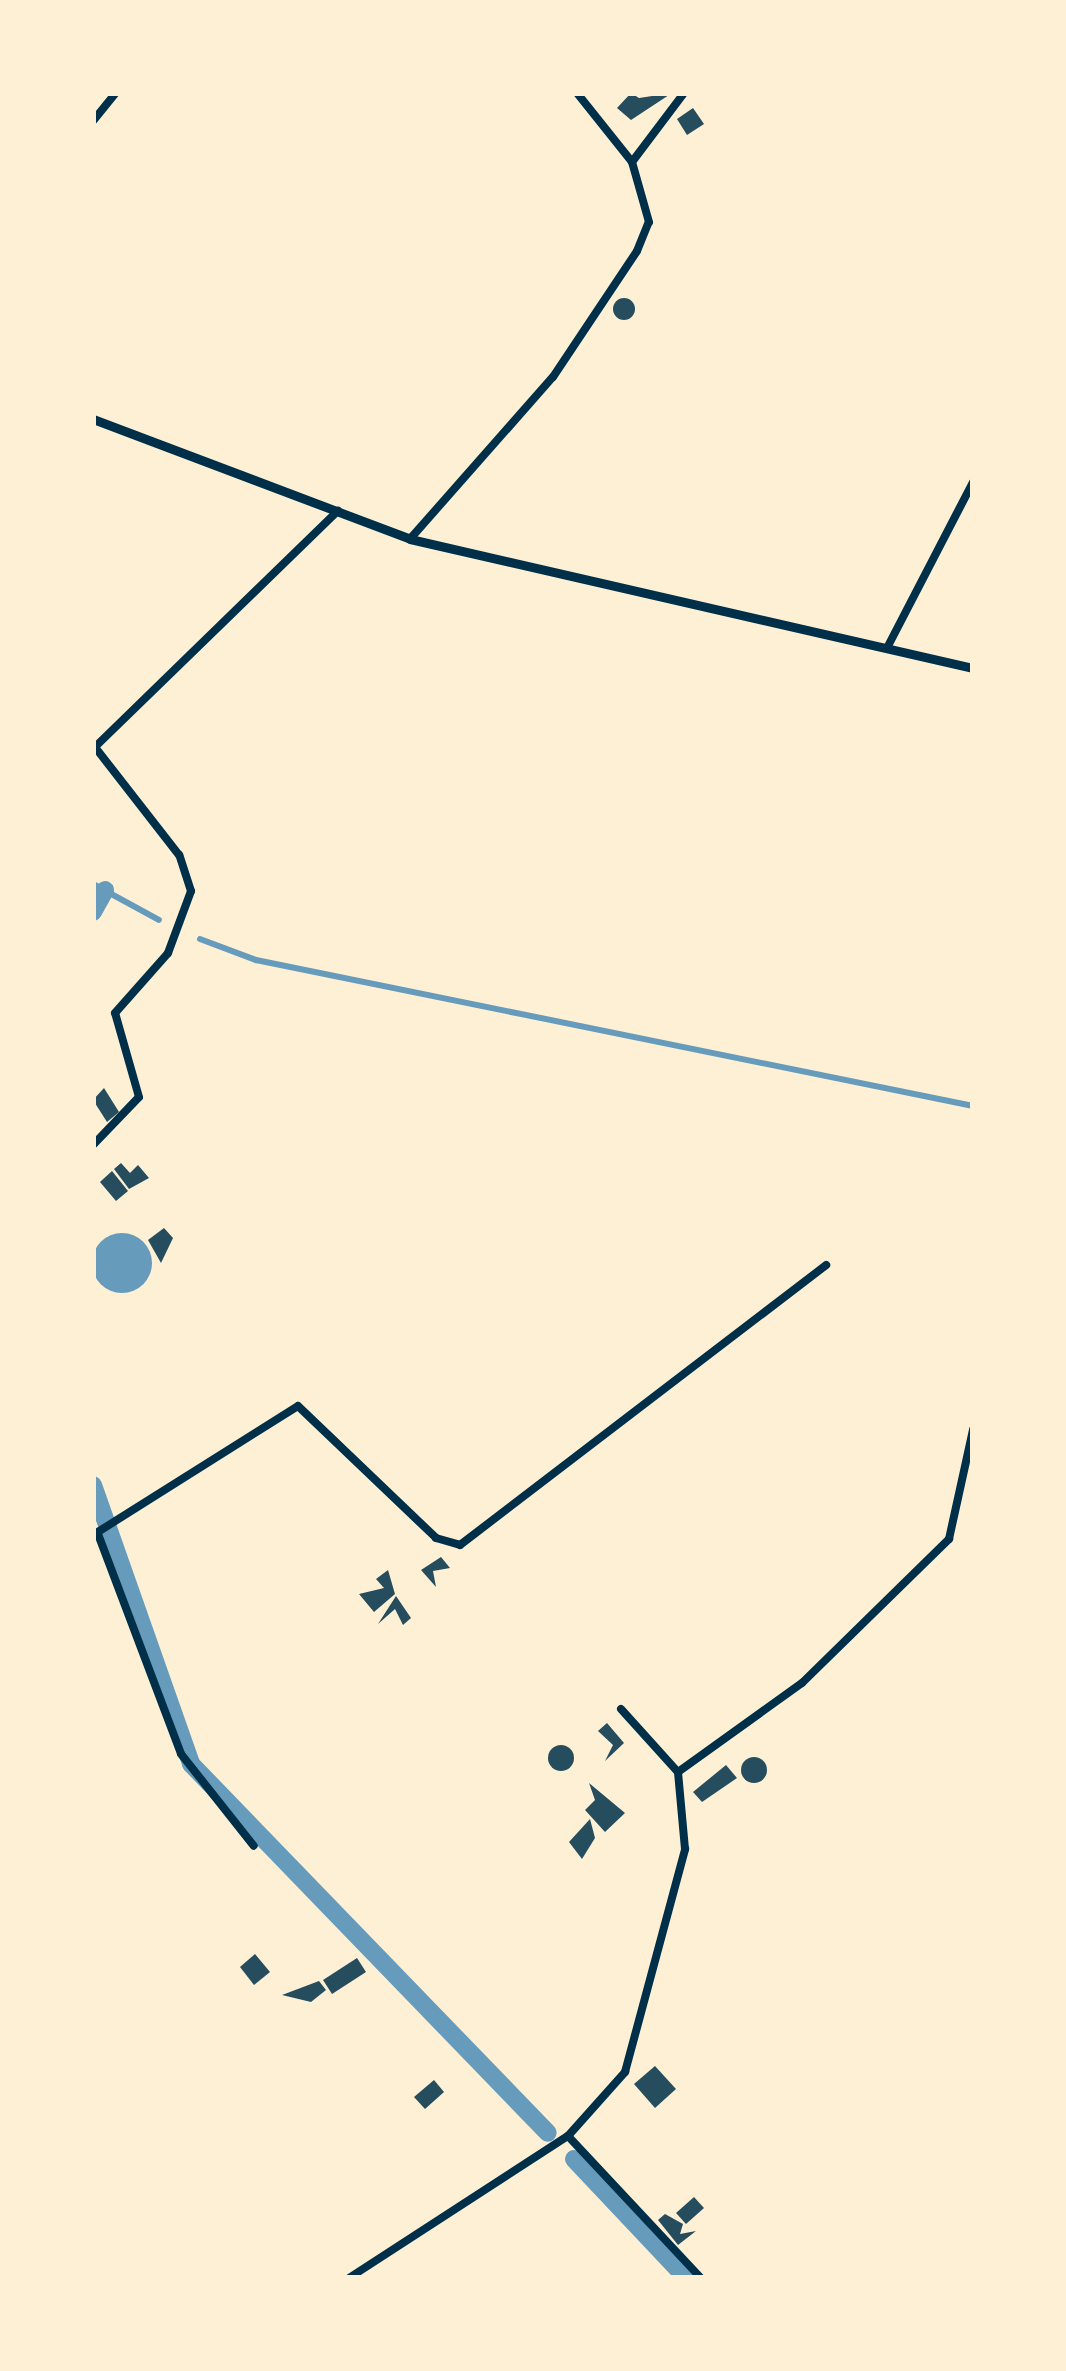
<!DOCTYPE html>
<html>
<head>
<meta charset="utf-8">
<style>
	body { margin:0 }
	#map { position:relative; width:1066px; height:2371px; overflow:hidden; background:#fdf0d5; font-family:"Noto Sans",sans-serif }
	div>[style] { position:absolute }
	.water>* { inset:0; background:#669bbc }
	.round { border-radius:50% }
	.stream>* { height:6px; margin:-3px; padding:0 3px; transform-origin:3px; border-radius:3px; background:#669bbc }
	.canal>* { height:18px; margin:-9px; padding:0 9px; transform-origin:9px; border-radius:9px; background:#669bbc }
	.building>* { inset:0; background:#264d5e }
	.minor>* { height:8px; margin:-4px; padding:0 4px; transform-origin:4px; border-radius:4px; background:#003049 }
	.tertiary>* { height:9px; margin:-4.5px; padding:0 4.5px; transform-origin:4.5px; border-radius:4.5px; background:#003049 }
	span { translate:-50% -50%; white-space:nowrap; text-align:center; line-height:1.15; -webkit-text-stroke:12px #fdf0d5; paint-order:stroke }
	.frame { position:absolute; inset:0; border:96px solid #fdf0d5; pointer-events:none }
</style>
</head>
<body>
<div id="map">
	<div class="water">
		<i class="round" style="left:92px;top:1233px;width:60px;height:60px"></i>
	</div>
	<div class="stream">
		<i style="left:93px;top:884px;width:75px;rotate:28.6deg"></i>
		<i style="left:200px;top:939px;width:60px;rotate:20.6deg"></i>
		<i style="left:256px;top:960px;width:732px;rotate:11.51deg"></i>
	</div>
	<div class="canal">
		<i style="left:93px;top:912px;width:25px;rotate:-61deg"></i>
		<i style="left:93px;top:1485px;width:296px;rotate:70.6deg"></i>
		<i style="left:191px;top:1764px;width:513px;rotate:45.95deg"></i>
		<i style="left:574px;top:2159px;width:163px;rotate:46.7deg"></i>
	</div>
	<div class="building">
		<i style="clip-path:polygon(631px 93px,639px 98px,672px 93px,631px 120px,617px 108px)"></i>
		<i style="clip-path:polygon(693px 108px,704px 124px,687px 135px,677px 119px)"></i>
		<i class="round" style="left:613px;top:298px;width:22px;height:22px"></i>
		<i style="clip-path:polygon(104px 1088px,119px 1112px,107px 1122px,93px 1100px)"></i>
		<i style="clip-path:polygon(121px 1163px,130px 1173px,138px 1165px,149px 1178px,129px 1189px,114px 1169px)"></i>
		<i style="clip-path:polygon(112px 1171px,128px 1191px,116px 1201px,100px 1182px)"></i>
		<i style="clip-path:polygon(164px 1228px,173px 1238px,161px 1263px,148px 1240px)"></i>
		<i style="clip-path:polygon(441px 1557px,450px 1568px,433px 1571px,436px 1587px,421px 1570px)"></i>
		<i style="clip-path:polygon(388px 1570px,395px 1594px,374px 1612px,359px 1594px,384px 1588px,376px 1579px)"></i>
		<i style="clip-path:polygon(396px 1596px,411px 1618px,403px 1625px,395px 1609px,378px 1624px)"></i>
		<i style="clip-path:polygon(607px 1723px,624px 1743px,605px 1761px,613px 1745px,598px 1731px)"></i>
		<i class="round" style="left:548px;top:1745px;width:26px;height:26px"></i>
		<i class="round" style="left:741px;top:1757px;width:26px;height:26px"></i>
		<i style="clip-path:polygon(726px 1765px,737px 1778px,702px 1802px,693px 1792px)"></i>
		<i style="clip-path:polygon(589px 1783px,625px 1813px,605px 1832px,585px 1810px,595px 1800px)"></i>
		<i style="clip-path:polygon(590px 1819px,595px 1838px,582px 1859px,569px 1842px)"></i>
		<i style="clip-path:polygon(255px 1954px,270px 1972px,254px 1985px,240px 1967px)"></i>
		<i style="clip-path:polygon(357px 1958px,366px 1972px,332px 1994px,323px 1980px)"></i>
		<i style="clip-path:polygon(319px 1981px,326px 1990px,311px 2002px,282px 1995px)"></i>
		<i style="clip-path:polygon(655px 2066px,676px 2089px,655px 2108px,634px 2084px)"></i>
		<i style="clip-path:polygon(434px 2080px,444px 2092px,425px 2109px,414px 2097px)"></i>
		<i style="clip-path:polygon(694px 2197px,704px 2208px,686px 2224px,676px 2213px)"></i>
		<i style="clip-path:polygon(665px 2214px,683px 2224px,680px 2234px,696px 2231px,678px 2245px,658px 2220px)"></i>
	</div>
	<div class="minor">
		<i style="left:577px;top:93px;width:88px;rotate:51.4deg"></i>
		<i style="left:93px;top:121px;width:36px;rotate:-51deg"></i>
		<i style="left:410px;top:539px;width:216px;rotate:-48.6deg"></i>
		<i style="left:553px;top:377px;width:151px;rotate:-56.3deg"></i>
		<i style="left:637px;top:251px;width:31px;rotate:-68deg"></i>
		<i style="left:649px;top:222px;width:62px;rotate:-105.8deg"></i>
		<i style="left:632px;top:162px;width:86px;rotate:-53deg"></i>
		<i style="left:887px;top:648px;width:187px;rotate:-62.6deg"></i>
		<i style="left:93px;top:1145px;width:66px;rotate:-46.2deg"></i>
		<i style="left:139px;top:1097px;width:87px;rotate:-105.9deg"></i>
		<i style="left:115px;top:1013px;width:80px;rotate:-48.5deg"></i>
		<i style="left:168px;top:953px;width:66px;rotate:-69.6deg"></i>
		<i style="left:191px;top:891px;width:38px;rotate:-108deg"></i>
		<i style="left:179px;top:855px;width:137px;rotate:-127.9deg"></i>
		<i style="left:95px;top:747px;width:339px;rotate:-44.2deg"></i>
		<i style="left:98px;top:1534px;width:235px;rotate:69.3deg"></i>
		<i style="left:181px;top:1754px;width:117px;rotate:51.6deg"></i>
		<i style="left:93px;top:1535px;width:242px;rotate:-32.2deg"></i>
		<i style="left:298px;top:1406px;width:191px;rotate:43.7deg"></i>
		<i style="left:436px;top:1538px;width:25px;rotate:16deg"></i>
		<i style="left:460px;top:1545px;width:461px;rotate:-37.4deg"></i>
		<i style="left:621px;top:1709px;width:85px;rotate:47.9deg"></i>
		<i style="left:568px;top:2136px;width:195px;rotate:46.9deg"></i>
		<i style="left:349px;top:2278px;width:261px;rotate:-33deg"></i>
		<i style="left:568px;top:2136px;width:86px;rotate:-48.3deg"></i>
		<i style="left:625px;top:2072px;width:231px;rotate:-74.9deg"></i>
		<i style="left:685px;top:1849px;width:77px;rotate:-95.2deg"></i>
		<i style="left:678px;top:1772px;width:153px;rotate:-35.7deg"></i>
		<i style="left:802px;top:1683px;width:206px;rotate:-44.4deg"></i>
		<i style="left:949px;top:1539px;width:112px;rotate:-77.6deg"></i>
	</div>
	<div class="tertiary">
		<i style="left:93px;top:419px;width:339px;rotate:20.7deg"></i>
		<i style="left:410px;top:539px;width:578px;rotate:12.91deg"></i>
	</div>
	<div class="frame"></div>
</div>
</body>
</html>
